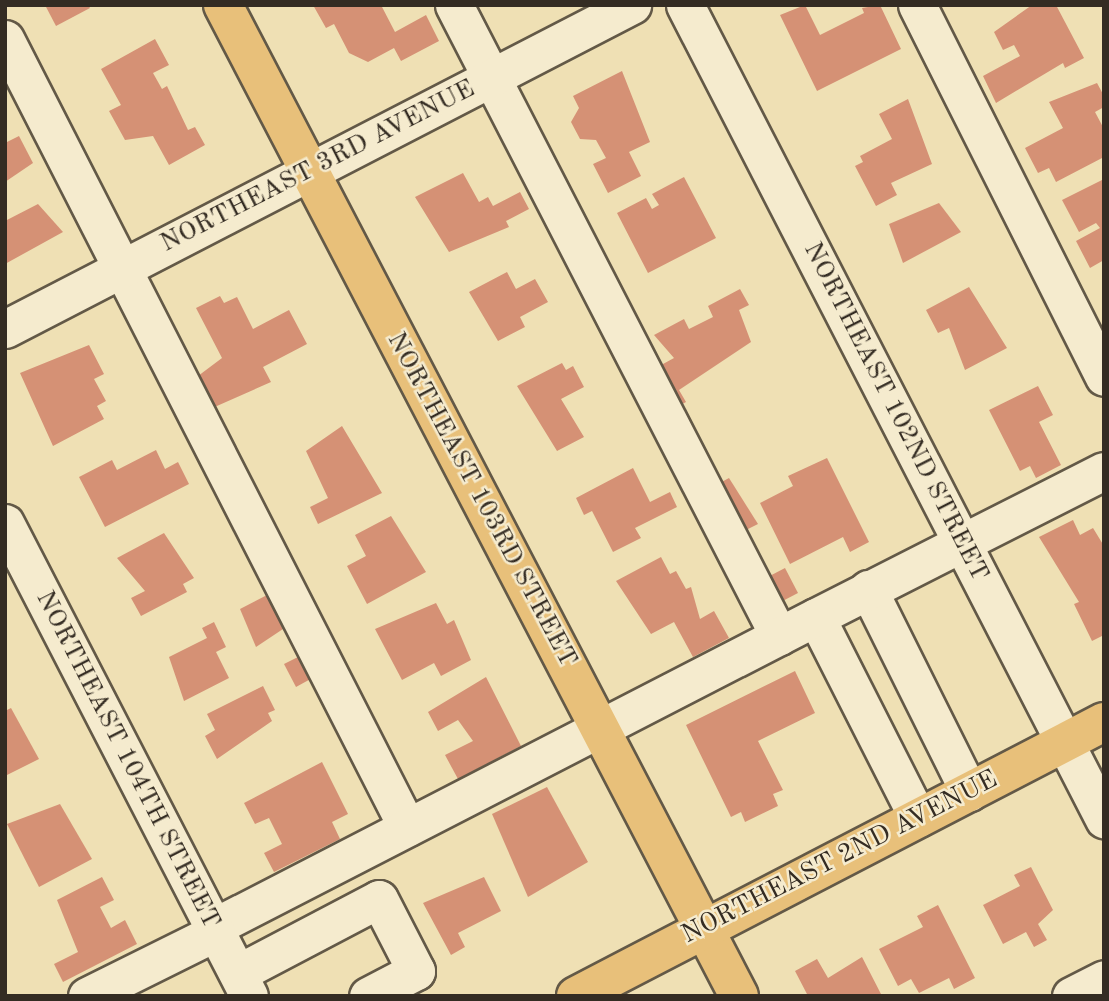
<!DOCTYPE html>
<html>
<head>
<meta charset="utf-8">
<style>
	body { margin:0 }
	#map { position:relative; width:1109px; height:1001px; overflow:hidden; background:#efe0b4; font-family:"Old Standard TT",serif }
	div>[style] { position:absolute }
	.building>* { inset:0; background:#d59175 }
	.roads { filter:drop-shadow(2px 0 #635947) drop-shadow(-2px 0 #635947) drop-shadow(0 2px #635947) drop-shadow(0 -2px #635947) }
	.minor>* { height:37px; margin:-18.5px; padding:0 18.5px; transform-origin:18.5px; border-radius:18.5px; background:#f5ebce }
	.major>* { height:38px; margin:-19px; padding:0 19px; transform-origin:19px; border-radius:19px; background:#e8c07a }
	span { translate:-50% -50%; white-space:nowrap; text-align:center; line-height:1.15; -webkit-text-stroke:5px #f5ebce; paint-order:stroke }
	.street-label { font-size:26px; color:#342c23 }
	.frame { position:absolute; inset:0; border:7px solid #342c23; pointer-events:none }
</style>
</head>
<body>
<div id="map">
	<div class="building">
		<i style="clip-path:polygon(45px 5px,88px 5px,90px 8px,56px 26px)"></i>
		<i style="clip-path:polygon(313px 5px,381px 5px,395px 32px,426px 15px,439px 41px,401px 61px,394px 48px,368px 62px,349px 53px,334px 24px,326px 28px)"></i>
		<i style="clip-path:polygon(805px 5px,820px 35px,864px 13px,862px 8px,880px 5px,901px 49px,817px 91px,780px 15px)"></i>
		<i style="clip-path:polygon(1032px 5px,1056px 5px,1084px 58px,1065px 68px,1063px 63px,996px 103px,983px 76px,1020px 56px,1014px 45px,1003px 50px,994px 32px)"></i>
		<i style="clip-path:polygon(155px 39px,169px 65px,153px 73px,162px 89px,167px 86px,188px 130px,195px 127px,205px 145px,169px 165px,153px 136px,125px 140px,109px 111px,121px 105px,101px 69px)"></i>
		<i style="clip-path:polygon(622px 71px,650px 142px,629px 152px,641px 176px,608px 193px,593px 164px,606px 158px,596px 140px,580px 139px,571px 122px,579px 108px,573px 96px)"></i>
		<i style="clip-path:polygon(1097px 83px,1104px 96px,1104px 107px,1095px 112px,1104px 129px,1104px 157px,1056px 182px,1049px 168px,1038px 173px,1025px 148px,1063px 128px,1049px 102px)"></i>
		<i style="clip-path:polygon(908px 99px,932px 164px,891px 183px,897px 195px,876px 206px,855px 166px,863px 162px,860px 156px,892px 139px,879px 114px)"></i>
		<i style="clip-path:polygon(19px 136px,33px 163px,5px 182px,5px 143px)"></i>
		<i style="clip-path:polygon(463px 173px,479px 202px,488px 197px,493px 206px,520px 192px,529px 209px,506px 221px,509px 227px,449px 252px,415px 197px)"></i>
		<i style="clip-path:polygon(684px 177px,716px 238px,648px 273px,617px 213px,646px 198px,652px 209px,659px 205px,652px 194px)"></i>
		<i style="clip-path:polygon(1104px 179px,1104px 260px,1090px 268px,1076px 241px,1100px 228px,1096px 223px,1079px 232px,1062px 200px)"></i>
		<i style="clip-path:polygon(939px 203px,961px 232px,903px 263px,889px 224px)"></i>
		<i style="clip-path:polygon(38px 204px,63px 232px,5px 264px,5px 221px)"></i>
		<i style="clip-path:polygon(507px 272px,516px 289px,535px 279px,548px 302px,520px 317px,525px 327px,498px 341px,469px 292px)"></i>
		<i style="clip-path:polygon(969px 287px,1007px 348px,965px 370px,949px 328px,938px 333px,926px 310px)"></i>
		<i style="clip-path:polygon(740px 289px,749px 305px,739px 310px,751px 342px,679px 390px,686px 402px,673px 409px,652px 370px,674px 358px,654px 335px,684px 319px,689px 329px,713px 317px,708px 306px)"></i>
		<i style="clip-path:polygon(220px 296px,224px 303px,237px 297px,253px 329px,289px 310px,307px 344px,263px 367px,271px 382px,201px 413px,186px 385px,222px 358px,196px 308px)"></i>
		<i style="clip-path:polygon(89px 345px,104px 374px,94px 379px,106px 401px,97px 406px,104px 419px,53px 446px,20px 373px)"></i>
		<i style="clip-path:polygon(562px 363px,566px 370px,573px 366px,584px 387px,561px 399px,584px 437px,557px 451px,517px 386px)"></i>
		<i style="clip-path:polygon(1038px 386px,1053px 415px,1039px 422px,1061px 465px,1036px 478px,1030px 466px,1020px 471px,989px 410px)"></i>
		<i style="clip-path:polygon(342px 426px,382px 493px,318px 524px,310px 507px,328px 498px,306px 451px)"></i>
		<i style="clip-path:polygon(156px 450px,165px 469px,178px 462px,189px 484px,105px 527px,79px 477px,112px 460px,117px 470px)"></i>
		<i style="clip-path:polygon(827px 458px,869px 542px,850px 552px,843px 537px,790px 564px,760px 503px,793px 486px,788px 476px)"></i>
		<i style="clip-path:polygon(633px 468px,650px 502px,670px 492px,677px 507px,635px 528px,641px 538px,613px 552px,592px 511px,584px 515px,576px 498px)"></i>
		<i style="clip-path:polygon(729px 478px,758px 524px,738px 534px,716px 485px)"></i>
		<i style="clip-path:polygon(391px 516px,426px 572px,367px 604px,347px 566px,366px 556px,355px 535px)"></i>
		<i style="clip-path:polygon(1073px 520px,1080px 535px,1093px 528px,1104px 546px,1104px 635px,1092px 641px,1074px 604px,1079px 602px,1039px 537px)"></i>
		<i style="clip-path:polygon(164px 533px,194px 578px,183px 584px,187px 592px,141px 616px,131px 598px,145px 591px,117px 558px)"></i>
		<i style="clip-path:polygon(661px 557px,670px 574px,676px 571px,686px 589px,691px 587px,700px 619px,714px 611px,729px 638px,693px 657px,674px 622px,651px 634px,616px 581px)"></i>
		<i style="clip-path:polygon(785px 568px,798px 593px,773px 606px,760px 581px)"></i>
		<i style="clip-path:polygon(269px 594px,286px 627px,256px 647px,240px 609px)"></i>
		<i style="clip-path:polygon(436px 603px,447px 624px,454px 620px,471px 660px,441px 676px,434px 663px,402px 680px,375px 629px)"></i>
		<i style="clip-path:polygon(214px 622px,226px 647px,216px 652px,229px 678px,184px 701px,169px 657px,207px 638px,202px 628px)"></i>
		<i style="clip-path:polygon(304px 654px,316px 676px,296px 687px,284px 664px)"></i>
		<i style="clip-path:polygon(795px 671px,815px 713px,758px 741px,783px 790px,773px 794px,778px 806px,745px 822px,741px 812px,731px 817px,686px 725px)"></i>
		<i style="clip-path:polygon(486px 677px,521px 746px,458px 779px,445px 755px,473px 741px,458px 720px,438px 731px,428px 712px)"></i>
		<i style="clip-path:polygon(263px 686px,275px 710px,268px 713px,272px 721px,217px 759px,205px 736px,215px 730px,207px 714px)"></i>
		<i style="clip-path:polygon(11px 708px,39px 759px,5px 776px,5px 711px)"></i>
		<i style="clip-path:polygon(322px 762px,348px 814px,332px 822px,340px 839px,274px 872px,264px 853px,282px 844px,269px 818px,255px 824px,244px 803px)"></i>
		<i style="clip-path:polygon(547px 787px,588px 862px,528px 897px,492px 814px)"></i>
		<i style="clip-path:polygon(60px 804px,92px 859px,39px 887px,7px 824px)"></i>
		<i style="clip-path:polygon(1031px 867px,1053px 910px,1038px 924px,1047px 940px,1034px 947px,1026px 932px,1003px 944px,983px 905px,1020px 886px,1014px 875px)"></i>
		<i style="clip-path:polygon(102px 877px,114px 900px,100px 907px,111px 928px,125px 920px,137px 944px,63px 982px,54px 964px,78px 952px,57px 900px)"></i>
		<i style="clip-path:polygon(484px 877px,501px 911px,458px 933px,465px 947px,451px 955px,423px 903px)"></i>
		<i style="clip-path:polygon(938px 905px,975px 978px,954px 989px,949px 978px,919px 993px,911px 979px,898px 986px,879px 949px,923px 927px,917px 916px)"></i>
		<i style="clip-path:polygon(862px 957px,882px 996px,808px 996px,795px 971px,817px 959px,828px 978px)"></i>
	</div>
	<div class="roads">
		<div class="minor">
			<i style="left:454px;top:5px;width:710px;rotate:62.75deg"></i>
			<i style="left:685px;top:5px;width:916px;rotate:62.76deg"></i>
			<i style="left:917px;top:5px;width:416px;rotate:63.3deg"></i>
			<i style="left:5px;top:39px;width:885px;rotate:62.97deg"></i>
			<i style="left:5px;top:329px;width:706px;rotate:-27.33deg"></i>
			<i style="left:5px;top:523px;width:532px;rotate:62.71deg"></i>
			<i style="left:868px;top:589px;width:227px;rotate:63.5deg"></i>
			<i style="left:918px;top:818px;width:225px;rotate:-116.9deg"></i>
			<i style="left:816px;top:617px;width:323px;rotate:-26.9deg"></i>
			<i style="left:214px;top:927px;width:677px;rotate:-27.25deg"></i>
			<i style="left:238px;top:973px;width:159px;rotate:-27.7deg"></i>
			<i style="left:379px;top:899px;width:81px;rotate:62.8deg"></i>
			<i style="left:416px;top:971px;width:54px;rotate:152.5deg"></i>
			<i style="left:87px;top:996px;width:144px;rotate:-26.4deg"></i>
			<i style="left:1071px;top:996px;width:37px;rotate:-27deg"></i>
		</div>
		<div class="major">
			<i style="left:223px;top:5px;width:1117px;rotate:62.49deg"></i>
			<i style="left:576px;top:996px;width:595px;rotate:-27.43deg"></i>
		</div>
	</div>
	<div class="street-label">
		<span style="left:318px;top:167px;rotate:-27deg">NORTHEAST 3RD AVENUE</span>
		<span style="left:895px;top:412px;rotate:63deg">NORTHEAST 102ND STREET</span>
		<span style="left:481px;top:500px;rotate:62deg">NORTHEAST 103RD STREET</span>
		<span style="left:127px;top:760px;rotate:63deg">NORTHEAST 104TH STREET</span>
		<span style="left:840px;top:858px;rotate:-27deg">NORTHEAST 2ND AVENUE</span>
	</div>
	<div class="frame"></div>
</div>
</body>
</html>
